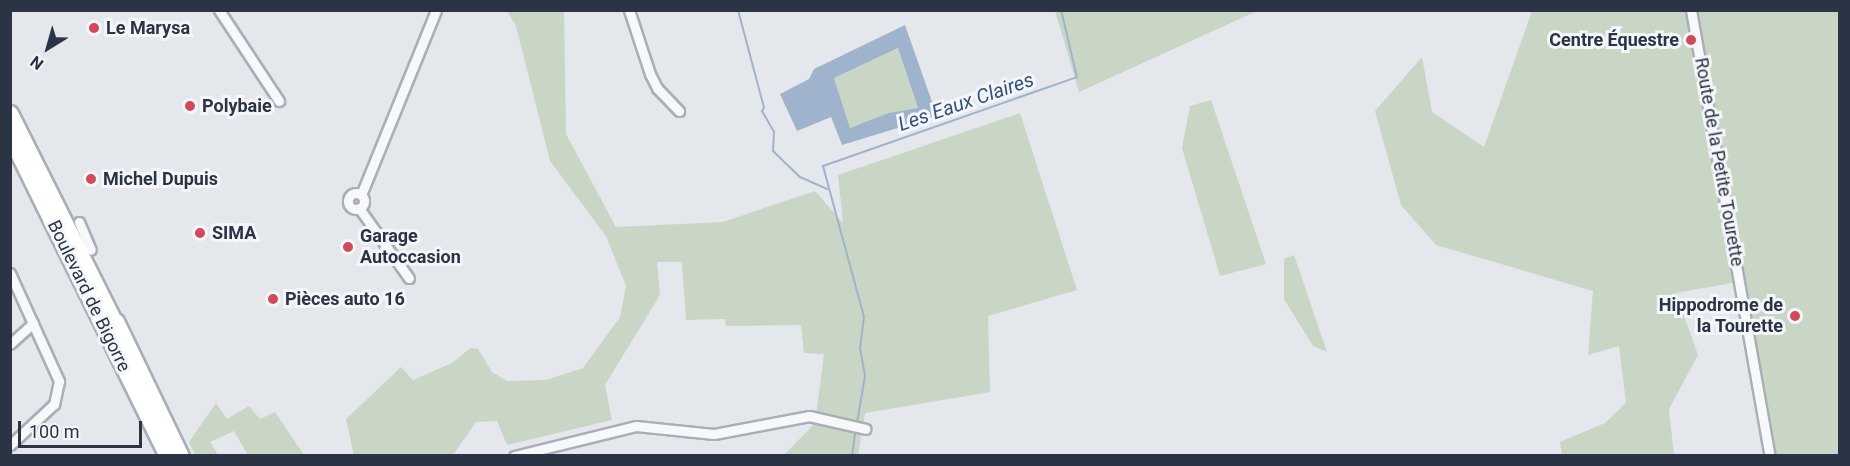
<!DOCTYPE html>
<html>
<head>
<meta charset="utf-8">
<style>
	body { margin:0 }
	#map { position:relative; width:1850px; height:466px; overflow:hidden; background:#e4e7ec; font-family:Roboto,sans-serif }
	div>[style] { position:absolute }
	.green>* { inset:0; background:#c9d6c5 }
	.water>* { inset:0; background:#9fb4cc }
	.stream>* { height:2px; margin:-1px; padding:0 1px; transform-origin:1px; border-radius:1px; background:#9fb4cc }
	.roads { filter:drop-shadow(2px 0 #a9aeb7) drop-shadow(-2px 0 #a9aeb7) drop-shadow(0 2px #a9aeb7) drop-shadow(0 -2px #a9aeb7) }
	.minor>* { height:9px; margin:-4.5px; padding:0 4.5px; transform-origin:4.5px; border-radius:4.5px; background:#f7f8fa }
	.minor>.ring { margin:-4.5px; padding:0; box-sizing:content-box; background:none; border:9px solid #f7f8fa; border-radius:50% }
	.primary>* { height:15px; margin:-7.5px; padding:0 7.5px; transform-origin:7.5px; border-radius:7.5px; background:#fff }
	.dots>* { width:16px; height:16px; translate:-50% -50%; box-sizing:border-box; border:3px solid #f4f6f9; border-radius:50% }
	span { translate:-50% -50%; white-space:nowrap; text-align:center; line-height:1.15; -webkit-text-stroke:6px #f4f6f9; paint-order:stroke }
	.poi-label { font-size:18px; color:#2b3445; font-weight:700 }
	.left { translate:0 -50%; text-align:left }
	.right { translate:-100% -50%; text-align:right }
	.street-label { font-size:18px; color:#2b3445 }
	.water-label { font-size:20px; color:#34527a; font-style:italic }
	.frame { position:absolute; inset:0; border:12px solid #2b3445; pointer-events:none }
	.north { position:absolute; left:18px; top:18px; width:60px; height:60px; -webkit-text-stroke:4px #f4f6f9; paint-order:stroke; rotate:217deg; font-size:16px; font-weight:700; line-height:24px; text-align:center; color:#2b3445 }
	.north::after { content:''; display:block; margin:auto; width:21px; height:27px; background:#2b3445; clip-path:polygon(50% 0,100% 100%,50% 72%,0 100%) }
	.scale { position:absolute; left:18px; top:421px; width:124px; height:27px; box-sizing:border-box; border:3px solid #2b3445; border-top:0; padding-left:8px; font-size:18px; line-height:21px; white-space:nowrap; color:#2b3445; -webkit-text-stroke:4px #f4f6f9; paint-order:stroke }
</style>
</head>
<body>
<div id="map">
	<div class="green">
		<i style="clip-path:polygon(507px 11px,564px 11px,566px 134px,616px 227px,723px 222px,815px 191px,843px 223px,838px 175px,1020px 113px,1077px 290px,988px 316px,990px 392px,865px 413px,858px 455px,784px 455px,815px 423px,824px 354px,804px 353px,801px 325px,726px 326px,725px 319px,686px 320px,682px 262px,657px 262px,660px 295px,605px 385px,612px 420px,507px 445px,497px 421px,476px 422px,453px 455px,354px 456px,346px 419px,401px 367px,413px 380px,454px 362px,470px 348px,478px 349px,492px 372px,507px 381px,546px 380px,583px 368px,620px 317px,626px 286px,606px 236px,550px 161px,516px 26px)"></i>
		<i style="clip-path:polygon(1055px 11px,1055px 10px,1257px 11px,1079px 92px)"></i>
		<i style="clip-path:polygon(1532px 11px,1688px 11px,1737px 282px,1676px 293px,1698px 355px,1669px 409px,1674px 455px,1562px 455px,1560px 442px,1605px 423px,1626px 403px,1619px 346px,1588px 355px,1593px 291px,1436px 245px,1401px 205px,1375px 111px,1422px 57px,1432px 112px,1484px 147px)"></i>
		<i style="clip-path:polygon(1697px 11px,1839px 11px,1839px 455px,1774px 455px)"></i>
		<i style="clip-path:polygon(898px 48px,918px 108px,888px 113px,850px 128px,834px 78px)"></i>
		<i style="clip-path:polygon(1211px 100px,1266px 264px,1220px 276px,1182px 148px,1190px 106px)"></i>
		<i style="clip-path:polygon(1294px 255px,1327px 352px,1313px 346px,1284px 299px,1284px 259px)"></i>
		<i style="clip-path:polygon(216px 403px,227px 419px,249px 406px,260px 419px,275px 412px,304px 455px,248px 455px,234px 431px,210px 442px,218px 455px,195px 455px,189px 442px)"></i>
	</div>
	<div class="water">
		<i style="clip-path:polygon(evenodd,905px 25px,937px 116px,842px 145px,831px 117px,797px 131px,780px 94px,809px 79px,814px 69px,905px 25px,898px 48px,918px 108px,888px 113px,850px 128px,834px 78px,898px 48px)"></i>
	</div>
	<div class="stream">
		<i style="left:738px;top:10px;width:101px;rotate:75.1deg"></i>
		<i style="left:764px;top:108px;width:4px;rotate:124deg"></i>
		<i style="left:762px;top:111px;width:24px;rotate:60deg"></i>
		<i style="left:774px;top:132px;width:19px;rotate:93deg"></i>
		<i style="left:773px;top:151px;width:37px;rotate:44deg"></i>
		<i style="left:800px;top:177px;width:30px;rotate:24deg"></i>
		<i style="left:857px;top:423px;width:48px;rotate:-80.3deg"></i>
		<i style="left:865px;top:376px;width:27px;rotate:-100deg"></i>
		<i style="left:860px;top:349px;width:32px;rotate:-83deg"></i>
		<i style="left:864px;top:317px;width:156px;rotate:-105.2deg"></i>
		<i style="left:823px;top:166px;width:269px;rotate:-19.3deg"></i>
		<i style="left:1077px;top:77px;width:69px;rotate:-103.4deg"></i>
		<i style="left:852px;top:456px;width:27px;rotate:-82deg"></i>
	</div>
	<div class="roads">
		<div class="minor">
			<i style="left:219px;top:10px;width:109px;rotate:56.6deg"></i>
			<i style="left:629px;top:10px;width:67px;rotate:71.8deg"></i>
			<i style="left:650px;top:74px;width:16px;rotate:63deg"></i>
			<i style="left:657px;top:88px;width:32px;rotate:46deg"></i>
			<i style="left:1691px;top:10px;width:453px;rotate:80deg"></i>
			<i class="ring" style="left:348px;top:193px;width:7px;height:7px"></i>
			<i style="left:361px;top:195px;width:200px;rotate:-67.9deg"></i>
			<i style="left:359px;top:208px;width:86px;rotate:54.5deg"></i>
			<i style="left:79px;top:222px;width:30px;rotate:67deg"></i>
			<i style="left:10px;top:273px;width:119px;rotate:65.6deg"></i>
			<i style="left:59px;top:381px;width:24px;rotate:102deg"></i>
			<i style="left:54px;top:404px;width:60px;rotate:137deg"></i>
			<i style="left:10px;top:344px;width:31px;rotate:-42deg"></i>
			<i style="left:514px;top:456px;width:126px;rotate:-13.8deg"></i>
			<i style="left:636px;top:426px;width:78px;rotate:5.9deg"></i>
			<i style="left:714px;top:434px;width:97px;rotate:-10.7deg"></i>
			<i style="left:809px;top:416px;width:58px;rotate:12.8deg"></i>
		</div>
		<div class="primary">
			<i style="left:10px;top:113px;width:241px;rotate:63.4deg"></i>
			<i style="left:10px;top:137px;width:356px;rotate:63.8deg"></i>
			<i style="left:116px;top:321px;width:150px;rotate:64.3deg"></i>
		</div>
	</div>
	<div class="dots">
		<i style="left:94px;top:28px;background:#d1495b"></i>
		<i style="left:1691px;top:40px;background:#d1495b"></i>
		<i style="left:190px;top:106px;background:#d1495b"></i>
		<i style="left:91px;top:179px;background:#d1495b"></i>
		<i style="left:200px;top:233px;background:#d1495b"></i>
		<i style="left:348px;top:247px;background:#d1495b"></i>
		<i style="left:273px;top:299px;background:#d1495b"></i>
		<i style="left:1795px;top:316px;background:#d1495b"></i>
	</div>
	<div class="poi-label">
		<span class="left" style="left:106px;top:28px">Le Marysa</span>
		<span class="right" style="left:1679px;top:40px">Centre Équestre</span>
		<span class="left" style="left:202px;top:106px">Polybaie</span>
		<span class="left" style="left:103px;top:179px">Michel Dupuis</span>
		<span class="left" style="left:212px;top:233px">SIMA</span>
		<span class="left" style="left:360px;top:247px">Garage<br>Autoccasion</span>
		<span class="left" style="left:285px;top:299px">Pièces auto 16</span>
		<span class="right" style="left:1783px;top:316px">Hippodrome de<br>la Tourette</span>
	</div>
	<div class="street-label">
		<span style="left:1719px;top:162px;rotate:80deg">Route de la Petite Tourette</span>
		<span style="left:89px;top:296px;rotate:64deg">Boulevard de Bigorre</span>
	</div>
	<div class="water-label">
		<span style="left:966px;top:102px;rotate:-19deg">Les Eaux Claires</span>
	</div>
	<div class="frame"></div>
	<div class="north">N</div>
	<div class="scale">100 m</div>
</div>
</body>
</html>
